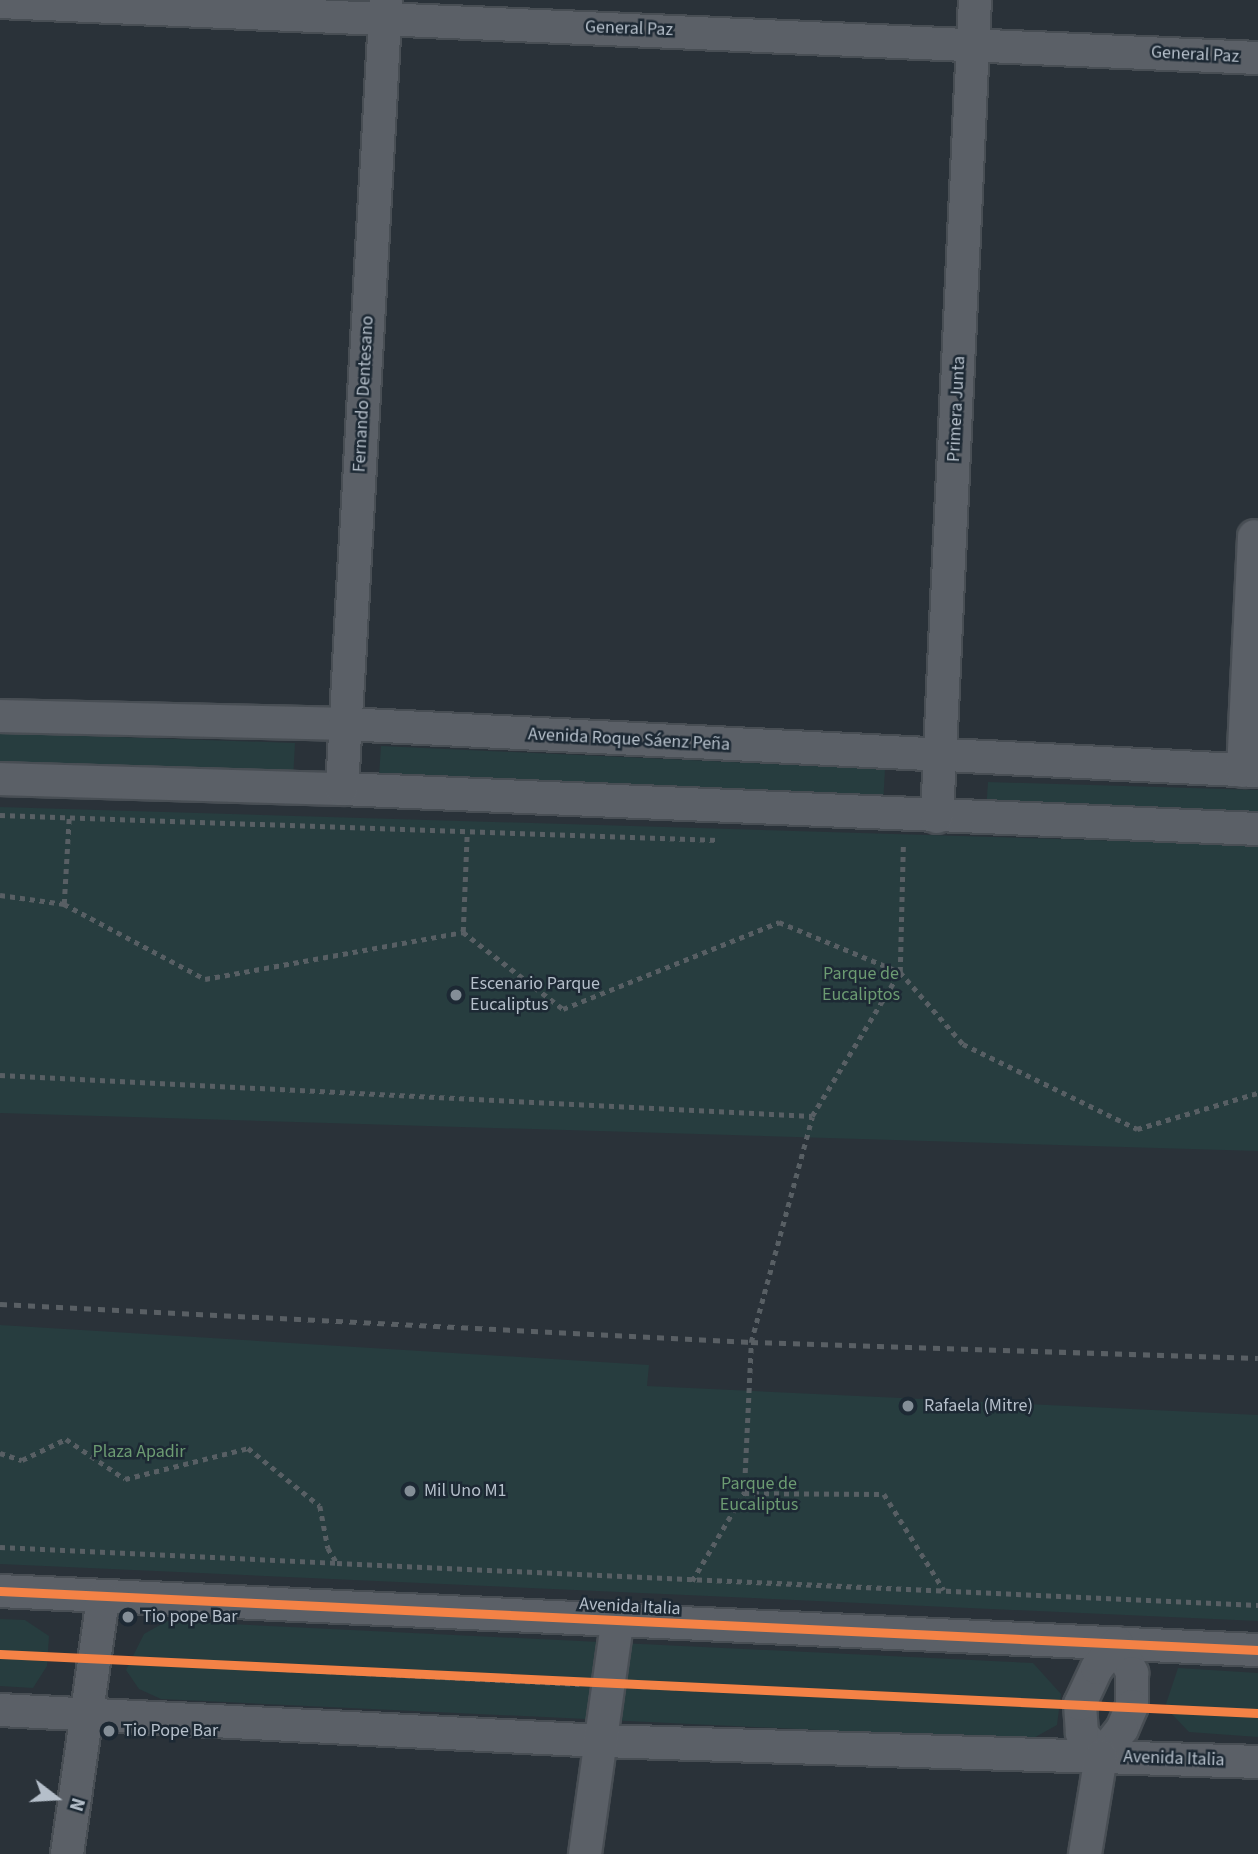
<!DOCTYPE html>
<html>
<head>
<meta charset="utf-8">
<style>
	body { margin:0 }
	#map { position:relative; width:1258px; height:1854px; overflow:hidden; background:#2a3239; font-family:"Source Sans 3",sans-serif }
	div>[style] { position:absolute }
	.green>* { inset:0; background:#273d3f }
	.path>* { height:4.5px; margin-top:-2.25px; transform-origin:0; background:repeating-linear-gradient(90deg,#585f64 0 5px,transparent 0 10px) }
	.roads { filter:drop-shadow(2px 0 #484e54) drop-shadow(-2px 0 #484e54) drop-shadow(0 2px #484e54) drop-shadow(0 -2px #484e54) }
	.minor>* { height:32px; margin:-16px; padding:0 16px; transform-origin:16px; border-radius:16px; background:#5b6067 }
	.rail>* { height:5px; margin-top:-2.5px; transform-origin:0; background:repeating-linear-gradient(90deg,#595f64 0 7px,transparent 0 14px) }
	.cycleway>* { height:9px; margin:-4.5px; padding:0 4.5px; transform-origin:4.5px; border-radius:4.5px; background:#f48246 }
	.dots>* { width:19px; height:19px; translate:-50% -50%; box-sizing:border-box; border:4px solid #1d2934; border-radius:50% }
	span { translate:-50% -50%; white-space:nowrap; text-align:center; line-height:1.15; -webkit-text-stroke:5px #1d2934; paint-order:stroke }
	.street-label { font-size:18px; color:#b5bfca }
	.park-label { font-size:18px; color:#6c9b72 }
	.poi-label { font-size:18px; color:#b5bfca }
	.left { translate:0 -50%; text-align:left }
	.north { position:absolute; left:21px; top:1763px; width:70px; height:70px; -webkit-text-stroke:5px #1d2934; paint-order:stroke; rotate:107deg; font-size:19px; font-weight:700; line-height:28px; text-align:center; color:#b5bfca }
	.north::after { content:''; display:block; margin:auto; width:24px; height:32px; background:#b5bfca; clip-path:polygon(50% 0,100% 100%,50% 72%,0 100%) }
</style>
</head>
<body>
<div id="map">
	<div class="green">
		<i style="clip-path:polygon(0 733px,295px 743px,293px 780px,0 766px)"></i>
		<i style="clip-path:polygon(381px 746px,885px 769px,883px 805px,379px 777px)"></i>
		<i style="clip-path:polygon(988px 782px,1258px 790px,1258px 823px,986px 812px)"></i>
		<i style="clip-path:polygon(0 807px,1258px 845px,1258px 1151px,0 1113px)"></i>
		<i style="clip-path:polygon(0 1325px,649px 1365px,647px 1386px,1258px 1415px,1258px 1621px,0 1564px)"></i>
		<i style="clip-path:polygon(0 1619px,25px 1620px,49px 1636px,47px 1666px,33px 1688px,0 1686px)"></i>
		<i style="clip-path:polygon(167px 1621px,1033px 1663px,1061px 1694px,1057px 1725px,1030px 1740px,161px 1699px,139px 1689px,126px 1670px,144px 1634px)"></i>
		<i style="clip-path:polygon(1178px 1668px,1258px 1673px,1258px 1737px,1189px 1732px,1165px 1707px)"></i>
	</div>
	<div class="path">
		<i style="left:0;top:815px;width:719px;rotate:1.99deg"></i>
		<i style="left:0;top:895px;width:65px;rotate:8deg"></i>
		<i style="left:64px;top:904px;width:160px;rotate:28deg"></i>
		<i style="left:205px;top:979px;width:262px;rotate:-10.3deg"></i>
		<i style="left:463px;top:932px;width:126px;rotate:37.6deg"></i>
		<i style="left:563px;top:1009px;width:233px;rotate:-21.9deg"></i>
		<i style="left:779px;top:922px;width:131px;rotate:22.5deg"></i>
		<i style="left:900px;top:972px;width:96px;rotate:48.8deg"></i>
		<i style="left:963px;top:1044px;width:194px;rotate:26deg"></i>
		<i style="left:1137px;top:1129px;width:126px;rotate:-16.6deg"></i>
		<i style="left:64px;top:904px;width:87px;rotate:-86.7deg"></i>
		<i style="left:463px;top:932px;width:100px;rotate:-87.7deg"></i>
		<i style="left:0;top:1075px;width:813px;rotate:2.89deg"></i>
		<i style="left:812px;top:1116px;width:169px;rotate:-58.6deg"></i>
		<i style="left:900px;top:972px;width:126px;rotate:-88.6deg"></i>
		<i style="left:0;top:1453px;width:23px;rotate:18deg"></i>
		<i style="left:22px;top:1460px;width:49px;rotate:-25.5deg"></i>
		<i style="left:66px;top:1439px;width:71px;rotate:34.1deg"></i>
		<i style="left:125px;top:1479px;width:127px;rotate:-14.1deg"></i>
		<i style="left:248px;top:1448px;width:92px;rotate:38.9deg"></i>
		<i style="left:320px;top:1506px;width:43px;rotate:79.2deg"></i>
		<i style="left:328px;top:1548px;width:17px;rotate:59deg"></i>
		<i style="left:337px;top:1563px;width:922px;rotate:2.61deg"></i>
		<i style="left:744px;top:1493px;width:151px;rotate:-87.3deg"></i>
		<i style="left:751px;top:1342px;width:233px;rotate:-74.8deg"></i>
		<i style="left:0;top:1547px;width:337px;rotate:2.7deg"></i>
		<i style="left:692px;top:1581px;width:102px;rotate:-59.4deg"></i>
		<i style="left:744px;top:1493px;width:140px;rotate:0.4deg"></i>
		<i style="left:884px;top:1494px;width:113px;rotate:58deg"></i>
		<i style="left:0;top:1654px;width:65px;rotate:2.6deg"></i>
		<i style="left:126px;top:1661px;width:454px;rotate:2.9deg"></i>
		<i style="left:640px;top:1686px;width:411px;rotate:2.4deg"></i>
		<i style="left:1161px;top:1708px;width:97px;rotate:3deg"></i>
	</div>
	<div class="roads">
		<div class="minor">
			<i style="left:0;top:2px;width:1259px;rotate:2.55deg"></i>
			<i style="left:0;top:716px;width:345px;rotate:1.3deg"></i>
			<i style="left:345px;top:724px;width:914px;rotate:2.95deg"></i>
			<i style="left:1243px;top:771px;width:235px;rotate:-87.3deg"></i>
			<i style="left:0;top:779px;width:342px;rotate:1.7deg"></i>
			<i style="left:342px;top:789px;width:917px;rotate:2.5deg"></i>
			<i style="left:342px;top:789px;width:790px;rotate:-86.81deg"></i>
			<i style="left:937px;top:817px;width:818px;rotate:-87.34deg"></i>
			<i style="left:0;top:1591px;width:1259px;rotate:2.69deg"></i>
			<i style="left:1117px;top:1643px;width:34px;rotate:63deg"></i>
			<i style="left:1132px;top:1673px;width:33px;rotate:90deg"></i>
			<i style="left:1132px;top:1706px;width:25px;rotate:113deg"></i>
			<i style="left:1122px;top:1729px;width:34px;rotate:128deg"></i>
			<i style="left:1101px;top:1756px;width:30px;rotate:-130deg"></i>
			<i style="left:1082px;top:1733px;width:29px;rotate:-94deg"></i>
			<i style="left:1080px;top:1704px;width:40px;rotate:-65deg"></i>
			<i style="left:1097px;top:1668px;width:32px;rotate:-51deg"></i>
			<i style="left:0;top:1710px;width:603px;rotate:2.95deg"></i>
			<i style="left:602px;top:1741px;width:656px;rotate:1.83deg"></i>
			<i style="left:67px;top:1854px;width:259px;rotate:-82deg"></i>
			<i style="left:585px;top:1854px;width:234px;rotate:-82.1deg"></i>
			<i style="left:1085px;top:1854px;width:99px;rotate:-80.7deg"></i>
		</div>
	</div>
	<div class="rail">
		<i style="left:0;top:1304px;width:752px;rotate:2.9deg"></i>
		<i style="left:751px;top:1342px;width:507px;rotate:1.81deg"></i>
	</div>
	<div class="cycleway">
		<i style="left:0;top:1591px;width:1259px;rotate:2.69deg"></i>
		<i style="left:0;top:1654px;width:1259px;rotate:2.69deg"></i>
	</div>
	<div class="dots">
		<i style="left:456px;top:995px;background:#848e97"></i>
		<i style="left:908px;top:1406px;background:#848e97"></i>
		<i style="left:410px;top:1491px;background:#848e97"></i>
		<i style="left:128px;top:1617px;background:#848e97"></i>
		<i style="left:109px;top:1731px;background:#848e97"></i>
	</div>
	<div class="street-label">
		<span style="left:629px;top:29px;rotate:2deg">General Paz</span>
		<span style="left:1195px;top:55px;rotate:3deg">General Paz</span>
		<span style="left:364px;top:394px;rotate:-87deg">Fernando Dentesano</span>
		<span style="left:957px;top:409px;rotate:-87deg">Primera Junta</span>
		<span style="left:629px;top:740px;rotate:3deg">Avenida Roque Sáenz Peña</span>
		<span style="left:630px;top:1607px;rotate:3deg">Avenida Italia</span>
		<span style="left:1174px;top:1759px;rotate:2deg">Avenida Italia</span>
	</div>
	<div class="park-label">
		<span style="left:861px;top:985px">Parque de<br>Eucaliptos</span>
		<span style="left:139px;top:1452px">Plaza Apadir</span>
		<span style="left:759px;top:1495px">Parque de<br>Eucaliptus</span>
	</div>
	<div class="poi-label">
		<span class="left" style="left:470px;top:995px">Escenario Parque<br>Eucaliptus</span>
		<span class="left" style="left:924px;top:1406px">Rafaela (Mitre)</span>
		<span class="left" style="left:424px;top:1491px">Mil Uno M1</span>
		<span class="left" style="left:142px;top:1617px">Tio pope Bar</span>
		<span class="left" style="left:123px;top:1731px">Tio Pope Bar</span>
	</div>
	<div class="north">N</div>
</div>
</body>
</html>
